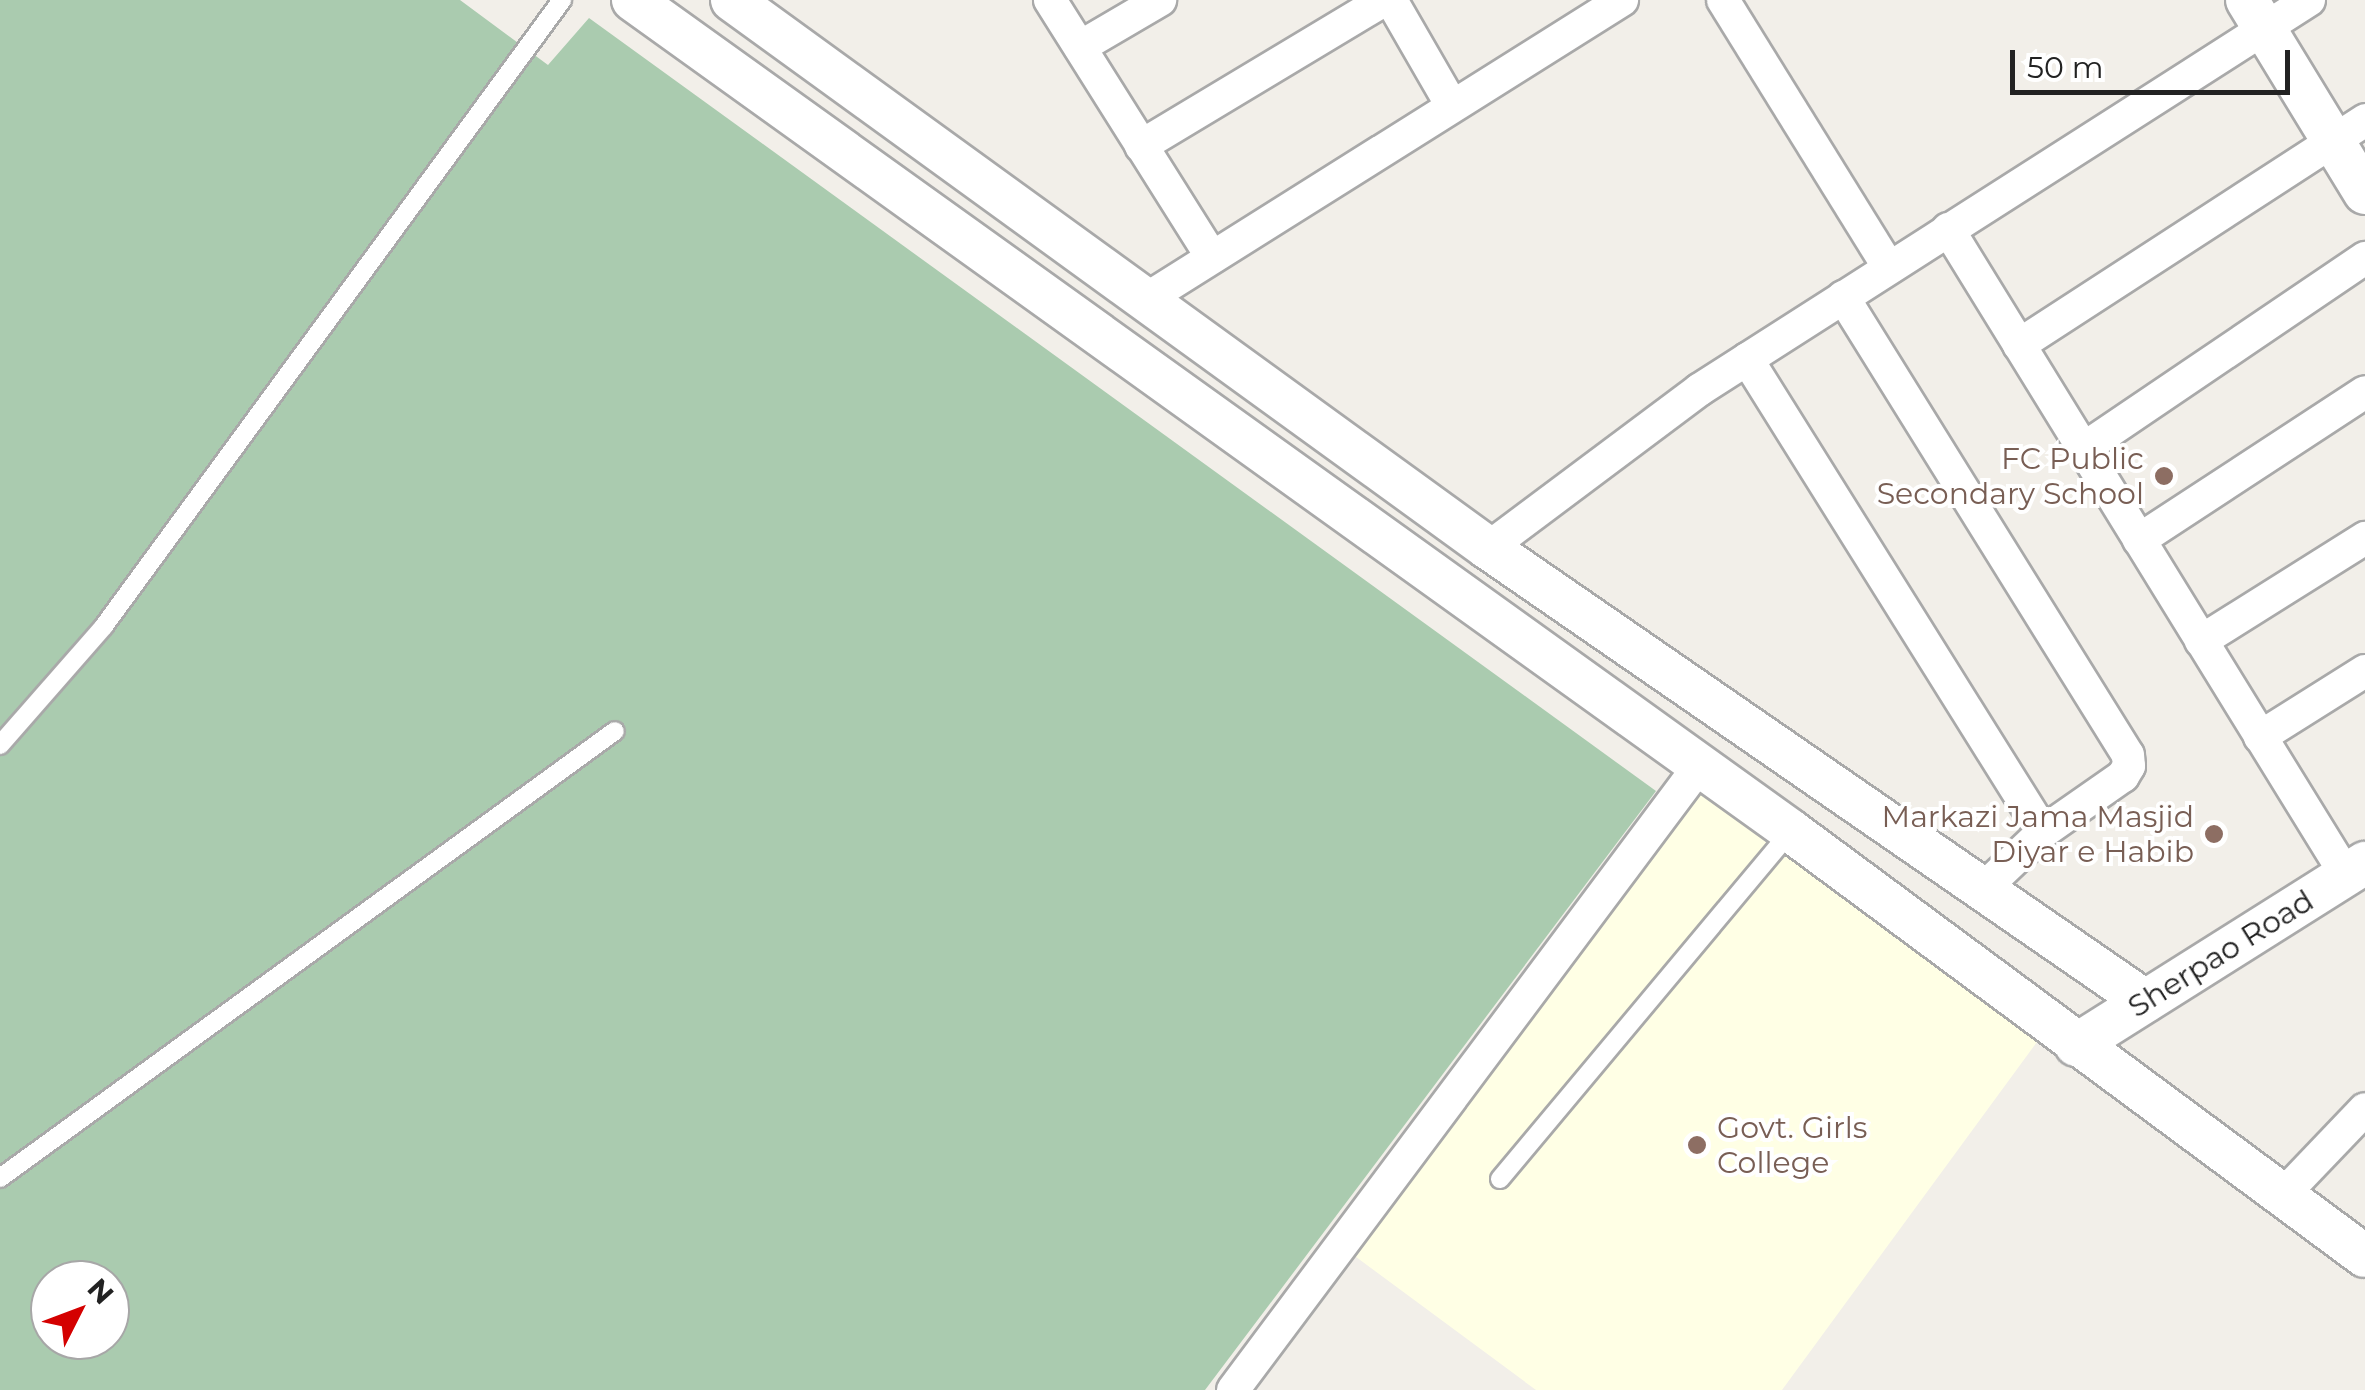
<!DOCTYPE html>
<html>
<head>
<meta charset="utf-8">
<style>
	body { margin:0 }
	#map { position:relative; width:2365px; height:1390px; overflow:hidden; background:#f2efe9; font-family:Montserrat,sans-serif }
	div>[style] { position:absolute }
	.education>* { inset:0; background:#ffffe5 }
	.cemetery>* { inset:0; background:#aacbaf }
	.roads { filter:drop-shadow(2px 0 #a9a9a9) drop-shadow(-2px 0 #a9a9a9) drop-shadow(0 2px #a9a9a9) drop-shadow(0 -2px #a9a9a9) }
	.service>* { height:18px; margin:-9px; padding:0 9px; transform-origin:9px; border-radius:9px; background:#fff }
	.minor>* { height:32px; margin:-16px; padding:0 16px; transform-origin:16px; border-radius:16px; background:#fff }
	.tertiary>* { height:42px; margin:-21px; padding:0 21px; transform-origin:21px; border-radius:21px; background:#fff }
	.dots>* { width:28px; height:28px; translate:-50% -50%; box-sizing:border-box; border:5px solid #fff; border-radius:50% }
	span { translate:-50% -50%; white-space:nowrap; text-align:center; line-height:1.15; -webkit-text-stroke:8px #fff; paint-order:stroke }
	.education-label { font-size:30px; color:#785e54 }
	.right { translate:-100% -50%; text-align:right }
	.left { translate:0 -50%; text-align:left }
	.street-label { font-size:30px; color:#222 }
	.north { position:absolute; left:30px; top:1260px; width:100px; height:100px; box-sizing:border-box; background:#fff; border:2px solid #a7a7a7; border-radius:50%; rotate:48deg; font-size:28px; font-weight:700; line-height:40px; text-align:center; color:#222 }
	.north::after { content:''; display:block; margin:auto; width:35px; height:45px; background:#d40000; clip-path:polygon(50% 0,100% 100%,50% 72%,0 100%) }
	.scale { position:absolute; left:2010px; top:50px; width:280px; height:45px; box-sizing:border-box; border:5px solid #222; border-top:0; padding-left:12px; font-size:30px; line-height:35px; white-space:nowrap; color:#222; -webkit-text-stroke:8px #fff; paint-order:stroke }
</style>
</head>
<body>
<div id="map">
	<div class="education">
		<i style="clip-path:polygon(1697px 787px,2042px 1035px,1782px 1390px,1536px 1390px,1352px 1254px)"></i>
	</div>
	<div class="cemetery">
		<i style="clip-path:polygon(evenodd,0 0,460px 0,548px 65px,589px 18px,1656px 791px,1205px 1390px,0 1390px,0 0,50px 1280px,110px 1280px,110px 1340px,50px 1340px,50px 1280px)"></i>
	</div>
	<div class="roads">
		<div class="service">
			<i style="left:0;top:745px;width:158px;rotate:-48.8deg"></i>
			<i style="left:104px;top:626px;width:776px;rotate:-53.81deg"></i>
			<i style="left:0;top:1178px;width:760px;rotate:-36.01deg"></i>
			<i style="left:1500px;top:1179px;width:454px;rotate:-50.1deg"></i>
		</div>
		<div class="minor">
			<i style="left:1050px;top:0;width:304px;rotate:57.8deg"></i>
			<i style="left:1391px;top:0;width:120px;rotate:60deg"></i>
			<i style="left:1723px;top:0;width:315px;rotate:58.2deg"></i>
			<i style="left:1080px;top:47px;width:93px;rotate:-30.4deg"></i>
			<i style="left:1141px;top:146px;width:283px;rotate:-31deg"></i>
			<i style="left:1948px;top:229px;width:759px;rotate:58.36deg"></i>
			<i style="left:1843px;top:297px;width:539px;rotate:58.11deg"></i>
			<i style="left:2128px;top:755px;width:11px;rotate:85deg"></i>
			<i style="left:2129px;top:766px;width:12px;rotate:121deg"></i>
			<i style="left:2123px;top:776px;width:98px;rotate:145deg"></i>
			<i style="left:2043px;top:832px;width:84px;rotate:136.4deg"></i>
			<i style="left:1148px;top:298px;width:560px;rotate:-32.16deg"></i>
			<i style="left:2019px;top:345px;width:413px;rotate:-33deg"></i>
			<i style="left:1747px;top:359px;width:558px;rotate:57.96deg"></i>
			<i style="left:2083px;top:449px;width:341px;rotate:-34.1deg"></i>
			<i style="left:2139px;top:540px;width:270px;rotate:-33.2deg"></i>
			<i style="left:1488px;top:548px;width:264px;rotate:-36.8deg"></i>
			<i style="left:1699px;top:390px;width:724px;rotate:-32.59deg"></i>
			<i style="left:2201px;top:641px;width:194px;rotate:-32.1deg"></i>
			<i style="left:2260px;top:737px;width:124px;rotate:-32.2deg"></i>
			<i style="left:2282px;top:1196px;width:120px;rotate:-46.3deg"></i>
			<i style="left:1233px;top:1390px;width:780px;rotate:-53.23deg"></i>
		</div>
		<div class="tertiary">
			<i style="left:633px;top:0;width:1425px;rotate:35.66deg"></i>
			<i style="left:1791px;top:831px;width:714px;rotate:36.52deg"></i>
			<i style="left:732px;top:0;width:934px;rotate:35.94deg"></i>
			<i style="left:1488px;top:548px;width:798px;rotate:34.59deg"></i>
			<i style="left:2247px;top:0;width:226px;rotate:58.6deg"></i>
			<i style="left:2076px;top:1045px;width:342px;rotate:-32.2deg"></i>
		</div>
	</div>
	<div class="dots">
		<i style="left:2164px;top:476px;background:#8d6e63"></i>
		<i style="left:2214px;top:834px;background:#8d6e63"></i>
		<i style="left:1697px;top:1145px;background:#8d6e63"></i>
	</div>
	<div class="education-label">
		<span class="right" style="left:2144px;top:476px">FC Public<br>Secondary School</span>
		<span class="right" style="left:2194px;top:834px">Markazi Jama Masjid<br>Diyar e Habib</span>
		<span class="left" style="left:1717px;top:1145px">Govt. Girls<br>College</span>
	</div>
	<div class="street-label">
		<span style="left:2221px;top:954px;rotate:-32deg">Sherpao Road</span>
	</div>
	<div class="north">N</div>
	<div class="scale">50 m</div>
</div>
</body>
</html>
